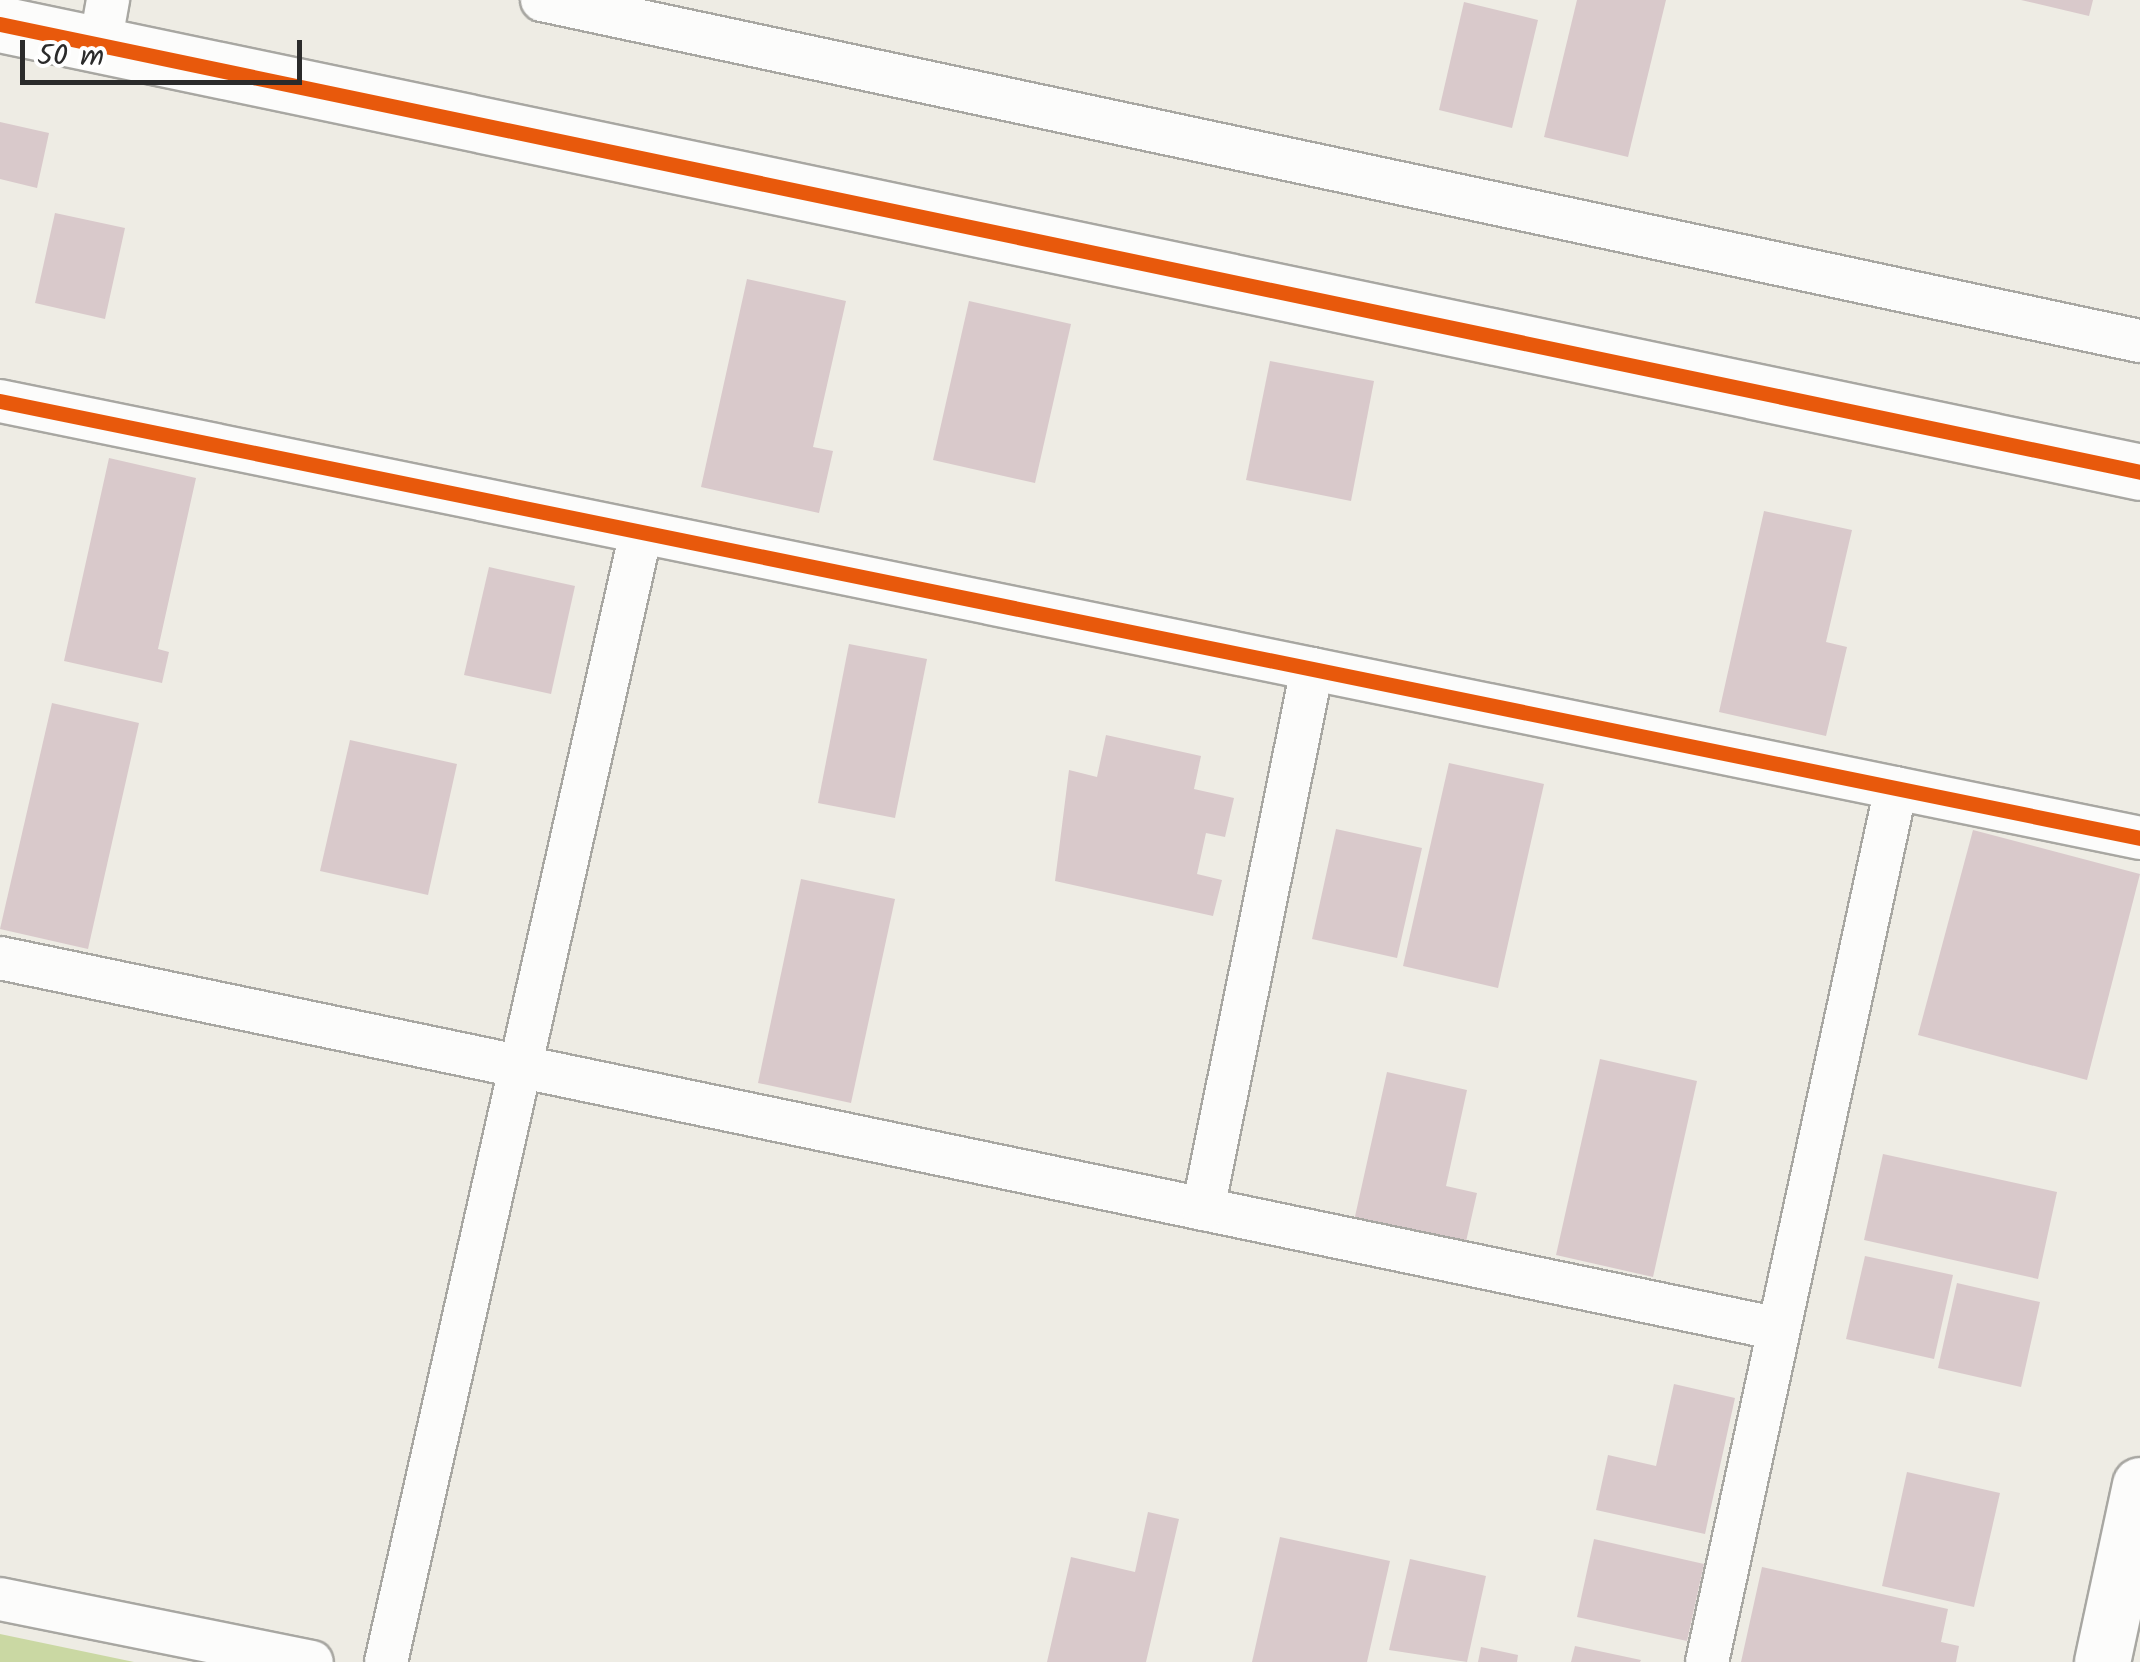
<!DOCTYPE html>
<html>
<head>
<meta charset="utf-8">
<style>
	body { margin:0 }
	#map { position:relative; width:2140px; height:1662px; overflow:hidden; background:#eeece4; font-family:Kalam,sans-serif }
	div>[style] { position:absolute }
	.green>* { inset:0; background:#cad8a3 }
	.building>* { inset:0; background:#d9c9cb }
	.roads { filter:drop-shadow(2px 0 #a8a7a2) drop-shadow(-2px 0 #a8a7a2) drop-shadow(0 2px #a8a7a2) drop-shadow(0 -2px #a8a7a2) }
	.street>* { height:42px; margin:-21px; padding:0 21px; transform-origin:21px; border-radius:21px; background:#fcfcfb }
	.secondary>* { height:55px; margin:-27.5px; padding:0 27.5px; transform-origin:27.5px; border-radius:27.5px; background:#fcfcfb }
	.cycleway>* { height:15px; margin:-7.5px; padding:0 7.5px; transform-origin:7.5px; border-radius:7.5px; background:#e8590c }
	span { translate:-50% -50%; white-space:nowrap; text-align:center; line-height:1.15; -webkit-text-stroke:8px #fff; paint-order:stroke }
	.scale { position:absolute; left:20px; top:40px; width:282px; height:45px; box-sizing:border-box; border:5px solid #2b2b2b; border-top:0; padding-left:12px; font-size:30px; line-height:35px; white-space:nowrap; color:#2b2b2b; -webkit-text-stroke:8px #fff; paint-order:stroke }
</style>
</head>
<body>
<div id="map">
	<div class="green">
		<i style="clip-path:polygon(0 1634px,134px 1662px,0 1662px)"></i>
	</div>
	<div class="building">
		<i style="clip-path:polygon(1577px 0,1666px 0,1628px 157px,1544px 137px)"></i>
		<i style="clip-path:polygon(2021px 0,2093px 0,2089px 16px)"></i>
		<i style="clip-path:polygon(1464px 2px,1538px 20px,1512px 128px,1439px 110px)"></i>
		<i style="clip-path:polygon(0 122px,49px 133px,37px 188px,0 179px)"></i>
		<i style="clip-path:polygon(55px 213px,125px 228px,105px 319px,35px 303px)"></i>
		<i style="clip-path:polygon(747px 279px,846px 301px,813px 447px,833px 451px,819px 513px,701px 487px)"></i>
		<i style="clip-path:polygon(969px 301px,1071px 324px,1035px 483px,933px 460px)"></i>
		<i style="clip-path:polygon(1270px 361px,1374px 381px,1351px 501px,1246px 480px)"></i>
		<i style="clip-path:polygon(109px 458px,196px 478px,158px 649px,169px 652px,162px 683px,64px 661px)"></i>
		<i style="clip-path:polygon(1764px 511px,1852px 530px,1826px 642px,1847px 647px,1826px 736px,1719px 712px)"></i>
		<i style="clip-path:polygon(489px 567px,575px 586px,551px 694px,464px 675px)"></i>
		<i style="clip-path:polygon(849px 644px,927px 659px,895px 818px,818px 803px)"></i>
		<i style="clip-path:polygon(52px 703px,139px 723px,88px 949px,0 929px)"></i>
		<i style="clip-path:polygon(1106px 735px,1201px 756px,1194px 789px,1234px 798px,1225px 837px,1206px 833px,1197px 874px,1222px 880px,1213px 916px,1055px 881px,1069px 770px,1097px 777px)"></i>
		<i style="clip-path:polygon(350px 740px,457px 764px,428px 895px,320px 871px)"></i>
		<i style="clip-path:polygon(1449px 763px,1544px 784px,1498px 988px,1403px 966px)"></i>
		<i style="clip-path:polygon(1336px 829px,1422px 848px,1397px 958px,1312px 939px)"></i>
		<i style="clip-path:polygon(1973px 830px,2140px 874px,2087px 1080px,1918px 1035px)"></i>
		<i style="clip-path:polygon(801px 879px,895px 899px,851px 1103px,758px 1083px)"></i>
		<i style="clip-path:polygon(1600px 1059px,1697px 1081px,1653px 1277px,1556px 1255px)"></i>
		<i style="clip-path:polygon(1387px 1072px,1467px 1090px,1446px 1186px,1477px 1193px,1465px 1246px,1354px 1221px)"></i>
		<i style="clip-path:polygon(1883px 1154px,2057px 1192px,2038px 1279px,1864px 1240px)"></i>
		<i style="clip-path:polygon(1865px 1256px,1953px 1275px,1934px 1359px,1846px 1339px)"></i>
		<i style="clip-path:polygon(1957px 1283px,2040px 1302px,2021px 1387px,1938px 1368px)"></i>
		<i style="clip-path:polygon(1674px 1384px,1735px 1398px,1705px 1534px,1596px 1510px,1608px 1455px,1656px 1466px)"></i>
		<i style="clip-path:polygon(1907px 1472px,2000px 1493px,1974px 1607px,1882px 1586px)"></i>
		<i style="clip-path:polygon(1148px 1512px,1179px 1519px,1146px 1662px,1047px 1662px,1071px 1557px,1135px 1572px)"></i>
		<i style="clip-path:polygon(1280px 1537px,1390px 1561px,1367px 1662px,1252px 1662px)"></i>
		<i style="clip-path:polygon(1594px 1539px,1704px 1564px,1687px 1641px,1577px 1617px)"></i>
		<i style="clip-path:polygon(1410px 1559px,1486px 1576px,1467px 1662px,1389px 1650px)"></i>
		<i style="clip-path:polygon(1762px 1567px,1948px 1609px,1941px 1642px,1959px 1646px,1956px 1662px,1741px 1662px)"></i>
		<i style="clip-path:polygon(1575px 1646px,1641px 1660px,1640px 1662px,1571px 1662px)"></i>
		<i style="clip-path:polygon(1481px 1647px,1518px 1655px,1517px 1662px,1478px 1662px)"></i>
	</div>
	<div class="roads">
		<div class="street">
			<i style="left:542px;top:0;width:1634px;rotate:12.05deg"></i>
			<i style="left:100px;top:45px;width:46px;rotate:-79.9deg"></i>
			<i style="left:0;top:401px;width:2184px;rotate:11.54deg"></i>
			<i style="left:0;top:958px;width:1817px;rotate:11.78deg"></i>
			<i style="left:1203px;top:1209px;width:551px;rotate:-78.59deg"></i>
			<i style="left:0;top:1599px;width:318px;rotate:11.4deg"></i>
			<i style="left:386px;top:1662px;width:1158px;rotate:-77.28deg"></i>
			<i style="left:1707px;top:1662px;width:894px;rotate:-77.8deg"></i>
		</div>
		<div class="secondary">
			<i style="left:0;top:24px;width:2186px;rotate:11.82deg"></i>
			<i style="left:2102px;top:1662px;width:181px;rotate:-77.9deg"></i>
		</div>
	</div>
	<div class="cycleway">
		<i style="left:0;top:24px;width:2186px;rotate:11.82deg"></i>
		<i style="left:0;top:401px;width:2184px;rotate:11.54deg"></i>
	</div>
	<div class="scale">50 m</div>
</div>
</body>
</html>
